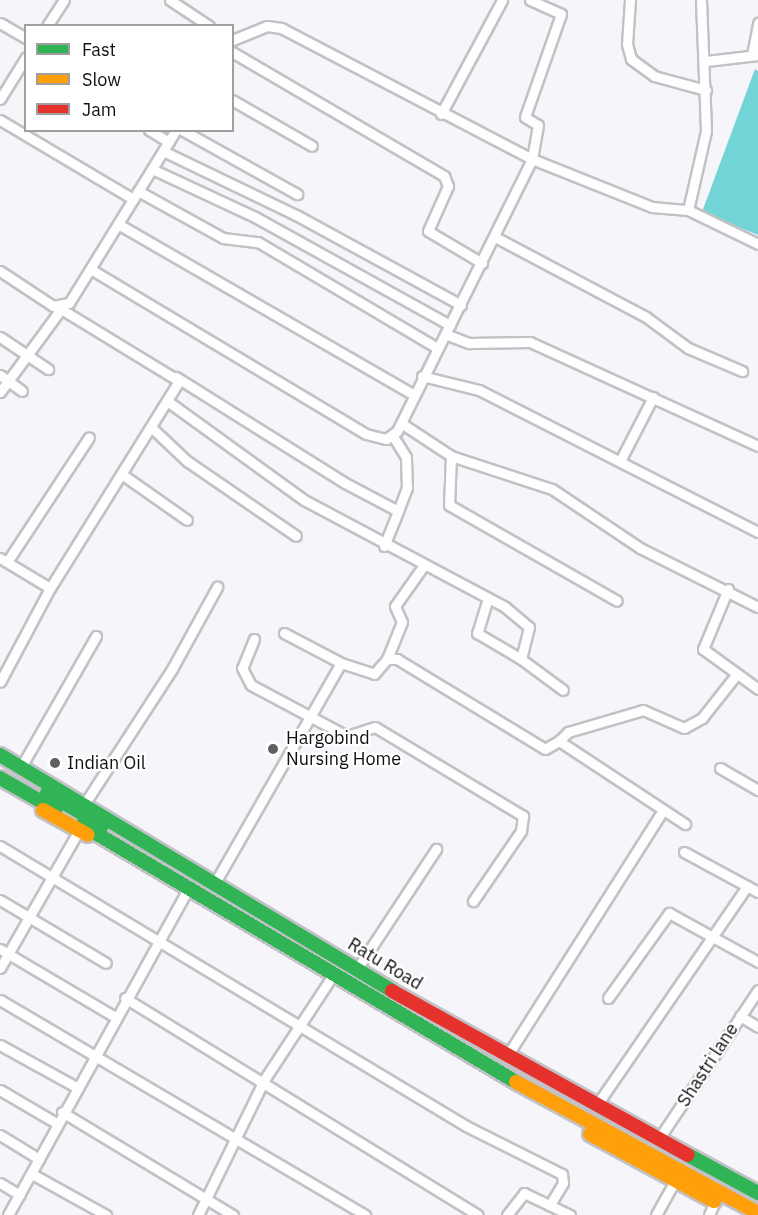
<!DOCTYPE html>
<html>
<head>
<meta charset="utf-8">
<style>
	body { margin:0 }
	#map { position:relative; width:758px; height:1215px; overflow:hidden; background:#f5f5fa; font-family:"IBM Plex Sans",sans-serif }
	div>[style] { position:absolute }
	.water>* { inset:0; background:#72d4d6 }
	.roads { filter:drop-shadow(2px 0 #c2c2c6) drop-shadow(-2px 0 #c2c2c6) drop-shadow(0 2px #c2c2c6) drop-shadow(0 -2px #c2c2c6) }
	.street>* { height:9px; margin:-4.5px; padding:0 4.5px; transform-origin:4.5px; border-radius:4.5px; background:#fefefe }
	.fast>* { height:14px; margin:-7px; padding:0 7px; transform-origin:7px; border-radius:7px; background:#30b455 }
	.slow>* { height:14px; margin:-7px; padding:0 7px; transform-origin:7px; border-radius:7px; background:#ff9f0a }
	.jam>* { height:14px; margin:-7px; padding:0 7px; transform-origin:7px; border-radius:7px; background:#e5322d }
	.dots>* { width:16px; height:16px; translate:-50% -50%; box-sizing:border-box; border:3px solid #fff; border-radius:50% }
	span { translate:-50% -50%; white-space:nowrap; text-align:center; line-height:1.15; -webkit-text-stroke:4.5px #fff; paint-order:stroke }
	.poi-label { font-size:18px; color:#0f1012 }
	.left { translate:0 -50%; text-align:left }
	.street-label { font-size:18px; color:#0f1012 }
	.legend { position:absolute; left:24px; top:24px; width:210px; height:108px; box-sizing:border-box; background:#fff; border:2px solid #9f9fa0; margin:0; padding:8px 10px; list-style:none; font-size:18px; color:#0f1012 }
	.legend li { display:flex; align-items:center; gap:12px; height:30px }
	.legend b { width:30px; border:2px solid #9f9fa0 }
</style>
</head>
<body>
<div id="map">
	<div class="water">
		<i style="clip-path:polygon(755px 69px,758px 71px,758px 235px,702px 212px)"></i>
	</div>
	<div class="roads">
		<div class="street">
			<i style="left:170px;top:0;width:47px;rotate:33.7deg"></i>
			<i style="left:530px;top:0;width:34px;rotate:24deg"></i>
			<i style="left:561px;top:14px;width:109px;rotate:109.3deg"></i>
			<i style="left:525px;top:117px;width:15px;rotate:32deg"></i>
			<i style="left:538px;top:125px;width:35px;rotate:100deg"></i>
			<i style="left:532px;top:159px;width:129px;rotate:21.8deg"></i>
			<i style="left:652px;top:207px;width:36px;rotate:5deg"></i>
			<i style="left:630px;top:0;width:44px;rotate:93.9deg"></i>
			<i style="left:627px;top:44px;width:16px;rotate:75deg"></i>
			<i style="left:631px;top:59px;width:29px;rotate:36deg"></i>
			<i style="left:654px;top:76px;width:54px;rotate:15.1deg"></i>
			<i style="left:701px;top:0;width:131px;rotate:87.8deg"></i>
			<i style="left:706px;top:131px;width:81px;rotate:102.8deg"></i>
			<i style="left:688px;top:210px;width:78px;rotate:25.9deg"></i>
			<i style="left:0;top:23px;width:30px;rotate:30deg"></i>
			<i style="left:47px;top:26px;width:31px;rotate:-57deg"></i>
			<i style="left:232px;top:52px;width:246px;rotate:30.3deg"></i>
			<i style="left:444px;top:176px;width:11px;rotate:68deg"></i>
			<i style="left:448px;top:186px;width:49px;rotate:114deg"></i>
			<i style="left:428px;top:231px;width:63px;rotate:30.7deg"></i>
			<i style="left:752px;top:55px;width:33px;rotate:-79deg"></i>
			<i style="left:706px;top:61px;width:52px;rotate:-6.6deg"></i>
			<i style="left:0;top:99px;width:49px;rotate:-58.2deg"></i>
			<i style="left:232px;top:100px;width:92px;rotate:29.9deg"></i>
			<i style="left:441px;top:114px;width:129px;rotate:-61.8deg"></i>
			<i style="left:0;top:120px;width:155px;rotate:30.7deg"></i>
			<i style="left:149px;top:130px;width:23px;rotate:31deg"></i>
			<i style="left:182px;top:130px;width:132px;rotate:29.1deg"></i>
			<i style="left:163px;top:151px;width:148px;rotate:25.7deg"></i>
			<i style="left:296px;top:215px;width:188px;rotate:28.6deg"></i>
			<i style="left:152px;top:169px;width:114px;rotate:25deg"></i>
			<i style="left:255px;top:217px;width:223px;rotate:29deg"></i>
			<i style="left:138px;top:191px;width:97px;rotate:28.9deg"></i>
			<i style="left:223px;top:238px;width:35px;rotate:7deg"></i>
			<i style="left:258px;top:242px;width:208px;rotate:30.6deg"></i>
			<i style="left:118px;top:224px;width:342px;rotate:30deg"></i>
			<i style="left:495px;top:237px;width:171px;rotate:27.9deg"></i>
			<i style="left:646px;top:317px;width:52px;rotate:36.4deg"></i>
			<i style="left:688px;top:348px;width:59px;rotate:23.1deg"></i>
			<i style="left:92px;top:270px;width:319px;rotate:30.9deg"></i>
			<i style="left:366px;top:434px;width:21px;rotate:14deg"></i>
			<i style="left:386px;top:439px;width:14px;rotate:-36deg"></i>
			<i style="left:397px;top:431px;width:304px;rotate:-63.6deg"></i>
			<i style="left:532px;top:159px;width:283px;rotate:-152.4deg"></i>
			<i style="left:281px;top:28px;width:14px;rotate:-172deg"></i>
			<i style="left:267px;top:26px;width:38px;rotate:158deg"></i>
			<i style="left:0;top:271px;width:64px;rotate:33.4deg"></i>
			<i style="left:53px;top:306px;width:16px;rotate:-11deg"></i>
			<i style="left:69px;top:303px;width:203px;rotate:-58.3deg"></i>
			<i style="left:445px;top:334px;width:26px;rotate:21deg"></i>
			<i style="left:469px;top:343px;width:61px;rotate:-0.9deg"></i>
			<i style="left:530px;top:342px;width:251px;rotate:24.5deg"></i>
			<i style="left:0;top:337px;width:58px;rotate:33.7deg"></i>
			<i style="left:0;top:375px;width:27px;rotate:36deg"></i>
			<i style="left:422px;top:376px;width:59px;rotate:13.8deg"></i>
			<i style="left:479px;top:390px;width:313px;rotate:27deg"></i>
			<i style="left:176px;top:377px;width:199px;rotate:32.1deg"></i>
			<i style="left:345px;top:483px;width:60px;rotate:27.8deg"></i>
			<i style="left:398px;top:511px;width:25px;rotate:-69deg"></i>
			<i style="left:407px;top:488px;width:31px;rotate:-92deg"></i>
			<i style="left:406px;top:457px;width:25px;rotate:-122deg"></i>
			<i style="left:0;top:392px;width:103px;rotate:-53.7deg"></i>
			<i style="left:61px;top:309px;width:138px;rotate:31.4deg"></i>
			<i style="left:179px;top:381px;width:244px;rotate:121.9deg"></i>
			<i style="left:50px;top:588px;width:106px;rotate:118deg"></i>
			<i style="left:170px;top:403px;width:165px;rotate:35.9deg"></i>
			<i style="left:304px;top:500px;width:228px;rotate:28deg"></i>
			<i style="left:505px;top:607px;width:31px;rotate:40deg"></i>
			<i style="left:529px;top:627px;width:33px;rotate:104deg"></i>
			<i style="left:521px;top:659px;width:52px;rotate:36.4deg"></i>
			<i style="left:401px;top:423px;width:60px;rotate:33.4deg"></i>
			<i style="left:451px;top:456px;width:106px;rotate:18.1deg"></i>
			<i style="left:552px;top:489px;width:106px;rotate:33.8deg"></i>
			<i style="left:640px;top:548px;width:132px;rotate:26.6deg"></i>
			<i style="left:153px;top:429px;width:47px;rotate:43.3deg"></i>
			<i style="left:187px;top:461px;width:132px;rotate:34.5deg"></i>
			<i style="left:451px;top:456px;width:49px;rotate:92.3deg"></i>
			<i style="left:449px;top:505px;width:193px;rotate:29.7deg"></i>
			<i style="left:620px;top:461px;width:72px;rotate:-62.7deg"></i>
			<i style="left:123px;top:475px;width:78px;rotate:35.1deg"></i>
			<i style="left:384px;top:546px;width:38px;rotate:-68deg"></i>
			<i style="left:0;top:558px;width:58px;rotate:31deg"></i>
			<i style="left:7px;top:562px;width:149px;rotate:-56.7deg"></i>
			<i style="left:728px;top:589px;width:65px;rotate:112.6deg"></i>
			<i style="left:703px;top:649px;width:68px;rotate:36deg"></i>
			<i style="left:488px;top:598px;width:37px;rotate:107deg"></i>
			<i style="left:477px;top:633px;width:51px;rotate:30.6deg"></i>
			<i style="left:284px;top:633px;width:64px;rotate:27.8deg"></i>
			<i style="left:254px;top:639px;width:31px;rotate:112deg"></i>
			<i style="left:242px;top:668px;width:19px;rotate:62deg"></i>
			<i style="left:251px;top:685px;width:109px;rotate:28deg"></i>
			<i style="left:347px;top:736px;width:29px;rotate:-18deg"></i>
			<i style="left:375px;top:727px;width:173px;rotate:31deg"></i>
			<i style="left:523px;top:816px;width:15px;rotate:98deg"></i>
			<i style="left:521px;top:831px;width:85px;rotate:124.4deg"></i>
			<i style="left:387px;top:659px;width:40px;rotate:-68deg"></i>
			<i style="left:402px;top:622px;width:17px;rotate:-114deg"></i>
			<i style="left:395px;top:606px;width:50px;rotate:-54.7deg"></i>
			<i style="left:559px;top:741px;width:13px;rotate:-45deg"></i>
			<i style="left:568px;top:732px;width:78px;rotate:-16.3deg"></i>
			<i style="left:643px;top:710px;width:45px;rotate:23.7deg"></i>
			<i style="left:684px;top:728px;width:21px;rotate:-29deg"></i>
			<i style="left:702px;top:718px;width:55px;rotate:-51.7deg"></i>
			<i style="left:21px;top:767px;width:151px;rotate:-60.2deg"></i>
			<i style="left:720px;top:768px;width:44px;rotate:30.1deg"></i>
			<i style="left:85px;top:803px;width:160px;rotate:-57deg"></i>
			<i style="left:172px;top:669px;width:94px;rotate:-61.2deg"></i>
			<i style="left:0;top:846px;width:544px;rotate:31deg"></i>
			<i style="left:466px;top:1126px;width:107px;rotate:26.6deg"></i>
			<i style="left:562px;top:1174px;width:9px;rotate:84deg"></i>
			<i style="left:563px;top:1183px;width:26px;rotate:121deg"></i>
			<i style="left:684px;top:852px;width:84px;rotate:28.4deg"></i>
			<i style="left:216px;top:881px;width:251px;rotate:-60.2deg"></i>
			<i style="left:341px;top:663px;width:35px;rotate:18deg"></i>
			<i style="left:374px;top:674px;width:20px;rotate:-49deg"></i>
			<i style="left:387px;top:659px;width:10px"></i>
			<i style="left:397px;top:659px;width:173px;rotate:31.3deg"></i>
			<i style="left:545px;top:749px;width:16px;rotate:-30deg"></i>
			<i style="left:559px;top:741px;width:151px;rotate:33.4deg"></i>
			<i style="left:0;top:900px;width:123px;rotate:30.7deg"></i>
			<i style="left:0;top:949px;width:134px;rotate:30.6deg"></i>
			<i style="left:0;top:968px;width:159px;rotate:-60.2deg"></i>
			<i style="left:357px;top:969px;width:144px;rotate:-56.6deg"></i>
			<i style="left:125px;top:998px;width:414px;rotate:31.6deg"></i>
			<i style="left:608px;top:998px;width:105px;rotate:-54.3deg"></i>
			<i style="left:669px;top:913px;width:102px;rotate:28.8deg"></i>
			<i style="left:0;top:1000px;width:424px;rotate:30.5deg"></i>
			<i style="left:740px;top:1016px;width:21px;rotate:31deg"></i>
			<i style="left:0;top:1045px;width:87px;rotate:28.9deg"></i>
			<i style="left:507px;top:1056px;width:289px;rotate:-57.6deg"></i>
			<i style="left:0;top:1090px;width:65px;rotate:30.5deg"></i>
			<i style="left:596px;top:1106px;width:267px;rotate:-55.5deg"></i>
			<i style="left:62px;top:1112px;width:200px;rotate:31.1deg"></i>
			<i style="left:0;top:1135px;width:46px;rotate:31.6deg"></i>
			<i style="left:658px;top:1140px;width:180px;rotate:-56.3deg"></i>
			<i style="left:32px;top:1174px;width:85px;rotate:29deg"></i>
			<i style="left:0;top:1183px;width:23px;rotate:31deg"></i>
			<i style="left:8px;top:1215px;width:369px;rotate:-61.1deg"></i>
			<i style="left:198px;top:1215px;width:150px;rotate:-63.9deg"></i>
			<i style="left:264px;top:1080px;width:118px;rotate:-56.7deg"></i>
			<i style="left:507px;top:1215px;width:28px;rotate:-52deg"></i>
			<i style="left:524px;top:1193px;width:51px;rotate:25.6deg"></i>
			<i style="left:656px;top:1215px;width:39px;rotate:-61deg"></i>
			<i style="left:709px;top:1215px;width:15px;rotate:-67deg"></i>
		</div>
		<div class="fast">
			<i style="left:0;top:755px;width:458px;rotate:31deg"></i>
			<i style="left:0;top:778px;width:64px;rotate:29.7deg"></i>
			<i style="left:47px;top:793px;width:64px;rotate:30.2deg"></i>
			<i style="left:82px;top:825px;width:504px;rotate:30.63deg"></i>
			<i style="left:688px;top:1155px;width:80px;rotate:28.5deg"></i>
		</div>
		<div class="slow">
			<i style="left:43px;top:810px;width:51px;rotate:29.1deg"></i>
			<i style="left:516px;top:1082px;width:275px;rotate:28.4deg"></i>
			<i style="left:590px;top:1134px;width:141px;rotate:28.4deg"></i>
		</div>
		<div class="jam">
			<i style="left:392px;top:991px;width:338px;rotate:29deg"></i>
		</div>
	</div>
	<div class="dots">
		<i style="left:273px;top:749px;background:#606063"></i>
		<i style="left:55px;top:763px;background:#606063"></i>
	</div>
	<div class="poi-label">
		<span class="left" style="left:286px;top:749px">Hargobind<br>Nursing Home</span>
		<span class="left" style="left:67px;top:763px">Indian Oil</span>
	</div>
	<div class="street-label">
		<span style="left:385px;top:964px;rotate:31deg">Ratu Road</span>
		<span style="left:708px;top:1065px;rotate:-57deg">Shastri lane</span>
	</div>
	<ul class="legend">
	<li><b style="height:8px;background:#30b455"></b>Fast</li>
	<li><b style="height:8px;background:#ff9f0a"></b>Slow</li>
	<li><b style="height:8px;background:#e5322d"></b>Jam</li>
	</ul>
</div>
</body>
</html>
